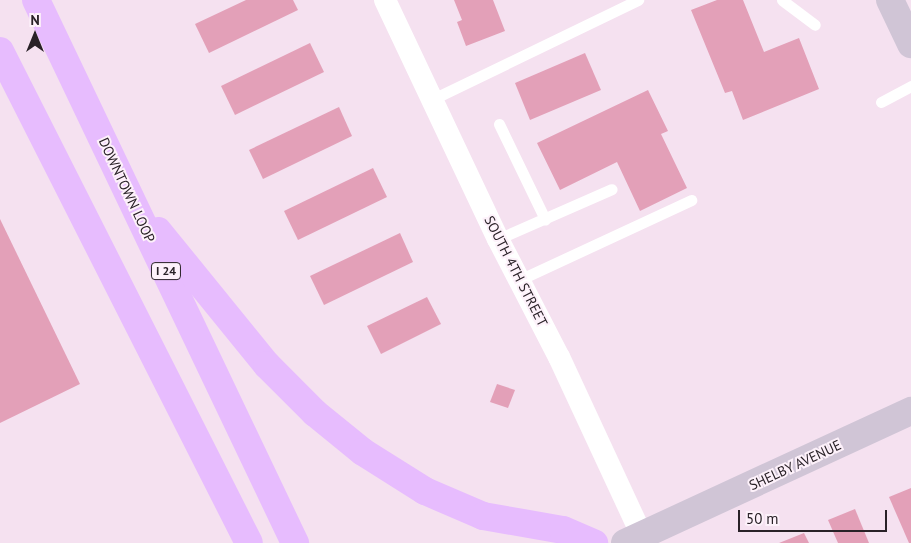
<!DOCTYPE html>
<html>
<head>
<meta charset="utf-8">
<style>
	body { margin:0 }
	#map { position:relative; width:911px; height:543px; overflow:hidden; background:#f5e1f0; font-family:"PT Sans",sans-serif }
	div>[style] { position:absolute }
	.building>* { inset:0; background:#e3a0b8 }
	.lane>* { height:11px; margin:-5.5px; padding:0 5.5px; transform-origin:5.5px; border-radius:5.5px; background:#fff }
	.street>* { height:22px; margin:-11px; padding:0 11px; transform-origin:11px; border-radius:11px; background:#fff }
	.secondary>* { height:28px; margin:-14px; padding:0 14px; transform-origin:14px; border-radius:14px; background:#d0c5d6 }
	.highway>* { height:28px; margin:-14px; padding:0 14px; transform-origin:14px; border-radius:14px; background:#e7bcfe }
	span { translate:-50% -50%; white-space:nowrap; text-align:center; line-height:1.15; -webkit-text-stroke:4px #fdf1fa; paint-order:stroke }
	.shield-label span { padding:1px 4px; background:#fdf1fa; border:1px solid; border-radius:4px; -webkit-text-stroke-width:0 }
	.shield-label { font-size:12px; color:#292127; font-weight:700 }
	.street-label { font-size:14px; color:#292127 }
	.north { position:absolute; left:10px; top:10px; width:50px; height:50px; -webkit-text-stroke:4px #fdf1fa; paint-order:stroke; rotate:0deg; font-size:14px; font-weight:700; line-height:20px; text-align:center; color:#292127 }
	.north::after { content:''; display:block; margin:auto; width:18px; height:22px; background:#292127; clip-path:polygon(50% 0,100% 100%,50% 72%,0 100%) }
	.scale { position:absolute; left:738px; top:510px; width:149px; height:22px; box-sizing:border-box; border:2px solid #292127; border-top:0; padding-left:6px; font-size:15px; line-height:18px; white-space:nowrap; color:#292127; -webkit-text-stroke:4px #fdf1fa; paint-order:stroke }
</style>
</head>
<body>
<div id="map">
	<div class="building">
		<i style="clip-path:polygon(246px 0,293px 0,298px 10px,209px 53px,195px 24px)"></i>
		<i style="clip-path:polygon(454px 0,493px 0,505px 31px,466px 46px,457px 22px,462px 20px)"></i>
		<i style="clip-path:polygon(717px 0,743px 0,764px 52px,799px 38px,819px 89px,743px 120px,732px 91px,725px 93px,691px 10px)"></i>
		<i style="clip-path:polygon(310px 43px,324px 72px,235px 115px,221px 86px)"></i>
		<i style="clip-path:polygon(585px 53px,601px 90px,530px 120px,515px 83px)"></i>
		<i style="clip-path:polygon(648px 90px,668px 131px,661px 134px,687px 188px,640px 211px,617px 162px,560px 190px,537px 143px)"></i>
		<i style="clip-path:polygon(339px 107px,352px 136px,263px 179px,249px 150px)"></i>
		<i style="clip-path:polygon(373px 168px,387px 197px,298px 240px,284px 211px)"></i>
		<i style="clip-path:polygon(0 219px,80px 384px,0 423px)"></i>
		<i style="clip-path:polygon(400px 233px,413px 262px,324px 305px,310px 276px)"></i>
		<i style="clip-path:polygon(427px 297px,441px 324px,381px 354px,367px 326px)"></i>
		<i style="clip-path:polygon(497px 384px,515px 390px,508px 408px,490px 402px)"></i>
		<i style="clip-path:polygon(911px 488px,911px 543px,909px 543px,889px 497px)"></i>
		<i style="clip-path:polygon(855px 509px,869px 543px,838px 543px,828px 520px)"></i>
		<i style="clip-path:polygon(804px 533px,809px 543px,779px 543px)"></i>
	</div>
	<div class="lane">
		<i style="left:782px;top:0;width:41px;rotate:37.1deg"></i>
		<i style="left:433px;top:99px;width:228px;rotate:-25.8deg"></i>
		<i style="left:881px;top:102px;width:34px;rotate:-28deg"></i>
		<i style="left:499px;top:124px;width:106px;rotate:64.2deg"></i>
		<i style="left:498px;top:239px;width:124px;rotate:-23.7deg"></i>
		<i style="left:519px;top:280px;width:190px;rotate:-24.9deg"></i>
	</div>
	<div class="street">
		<i style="left:385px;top:0;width:264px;rotate:64.7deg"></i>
		<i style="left:498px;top:239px;width:133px;rotate:62.7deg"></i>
		<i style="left:559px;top:357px;width:197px;rotate:65.1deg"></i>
	</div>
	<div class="secondary">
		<i style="left:890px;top:0;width:49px;rotate:64.5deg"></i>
		<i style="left:625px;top:543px;width:315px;rotate:-24.8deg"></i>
	</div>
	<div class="highway">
		<i style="left:36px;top:0;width:602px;rotate:64.5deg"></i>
		<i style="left:0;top:51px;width:551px;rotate:63.16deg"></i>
		<i style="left:158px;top:231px;width:173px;rotate:50.9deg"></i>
		<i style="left:267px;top:365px;width:68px;rotate:45deg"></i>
		<i style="left:315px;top:413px;width:62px;rotate:39.1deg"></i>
		<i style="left:363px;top:452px;width:73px;rotate:32.2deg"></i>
		<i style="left:425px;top:491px;width:63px;rotate:23.3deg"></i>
		<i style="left:483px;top:516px;width:81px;rotate:9.9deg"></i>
		<i style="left:563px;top:530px;width:34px;rotate:23deg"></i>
	</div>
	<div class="shield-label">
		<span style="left:166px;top:271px">I 24</span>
	</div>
	<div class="street-label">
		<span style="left:127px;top:190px;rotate:65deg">DOWNTOWN LOOP</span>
		<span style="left:516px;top:271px;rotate:63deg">SOUTH 4TH STREET</span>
		<span style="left:795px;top:465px;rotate:-25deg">SHELBY AVENUE</span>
	</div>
	<div class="north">N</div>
	<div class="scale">50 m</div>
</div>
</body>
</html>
